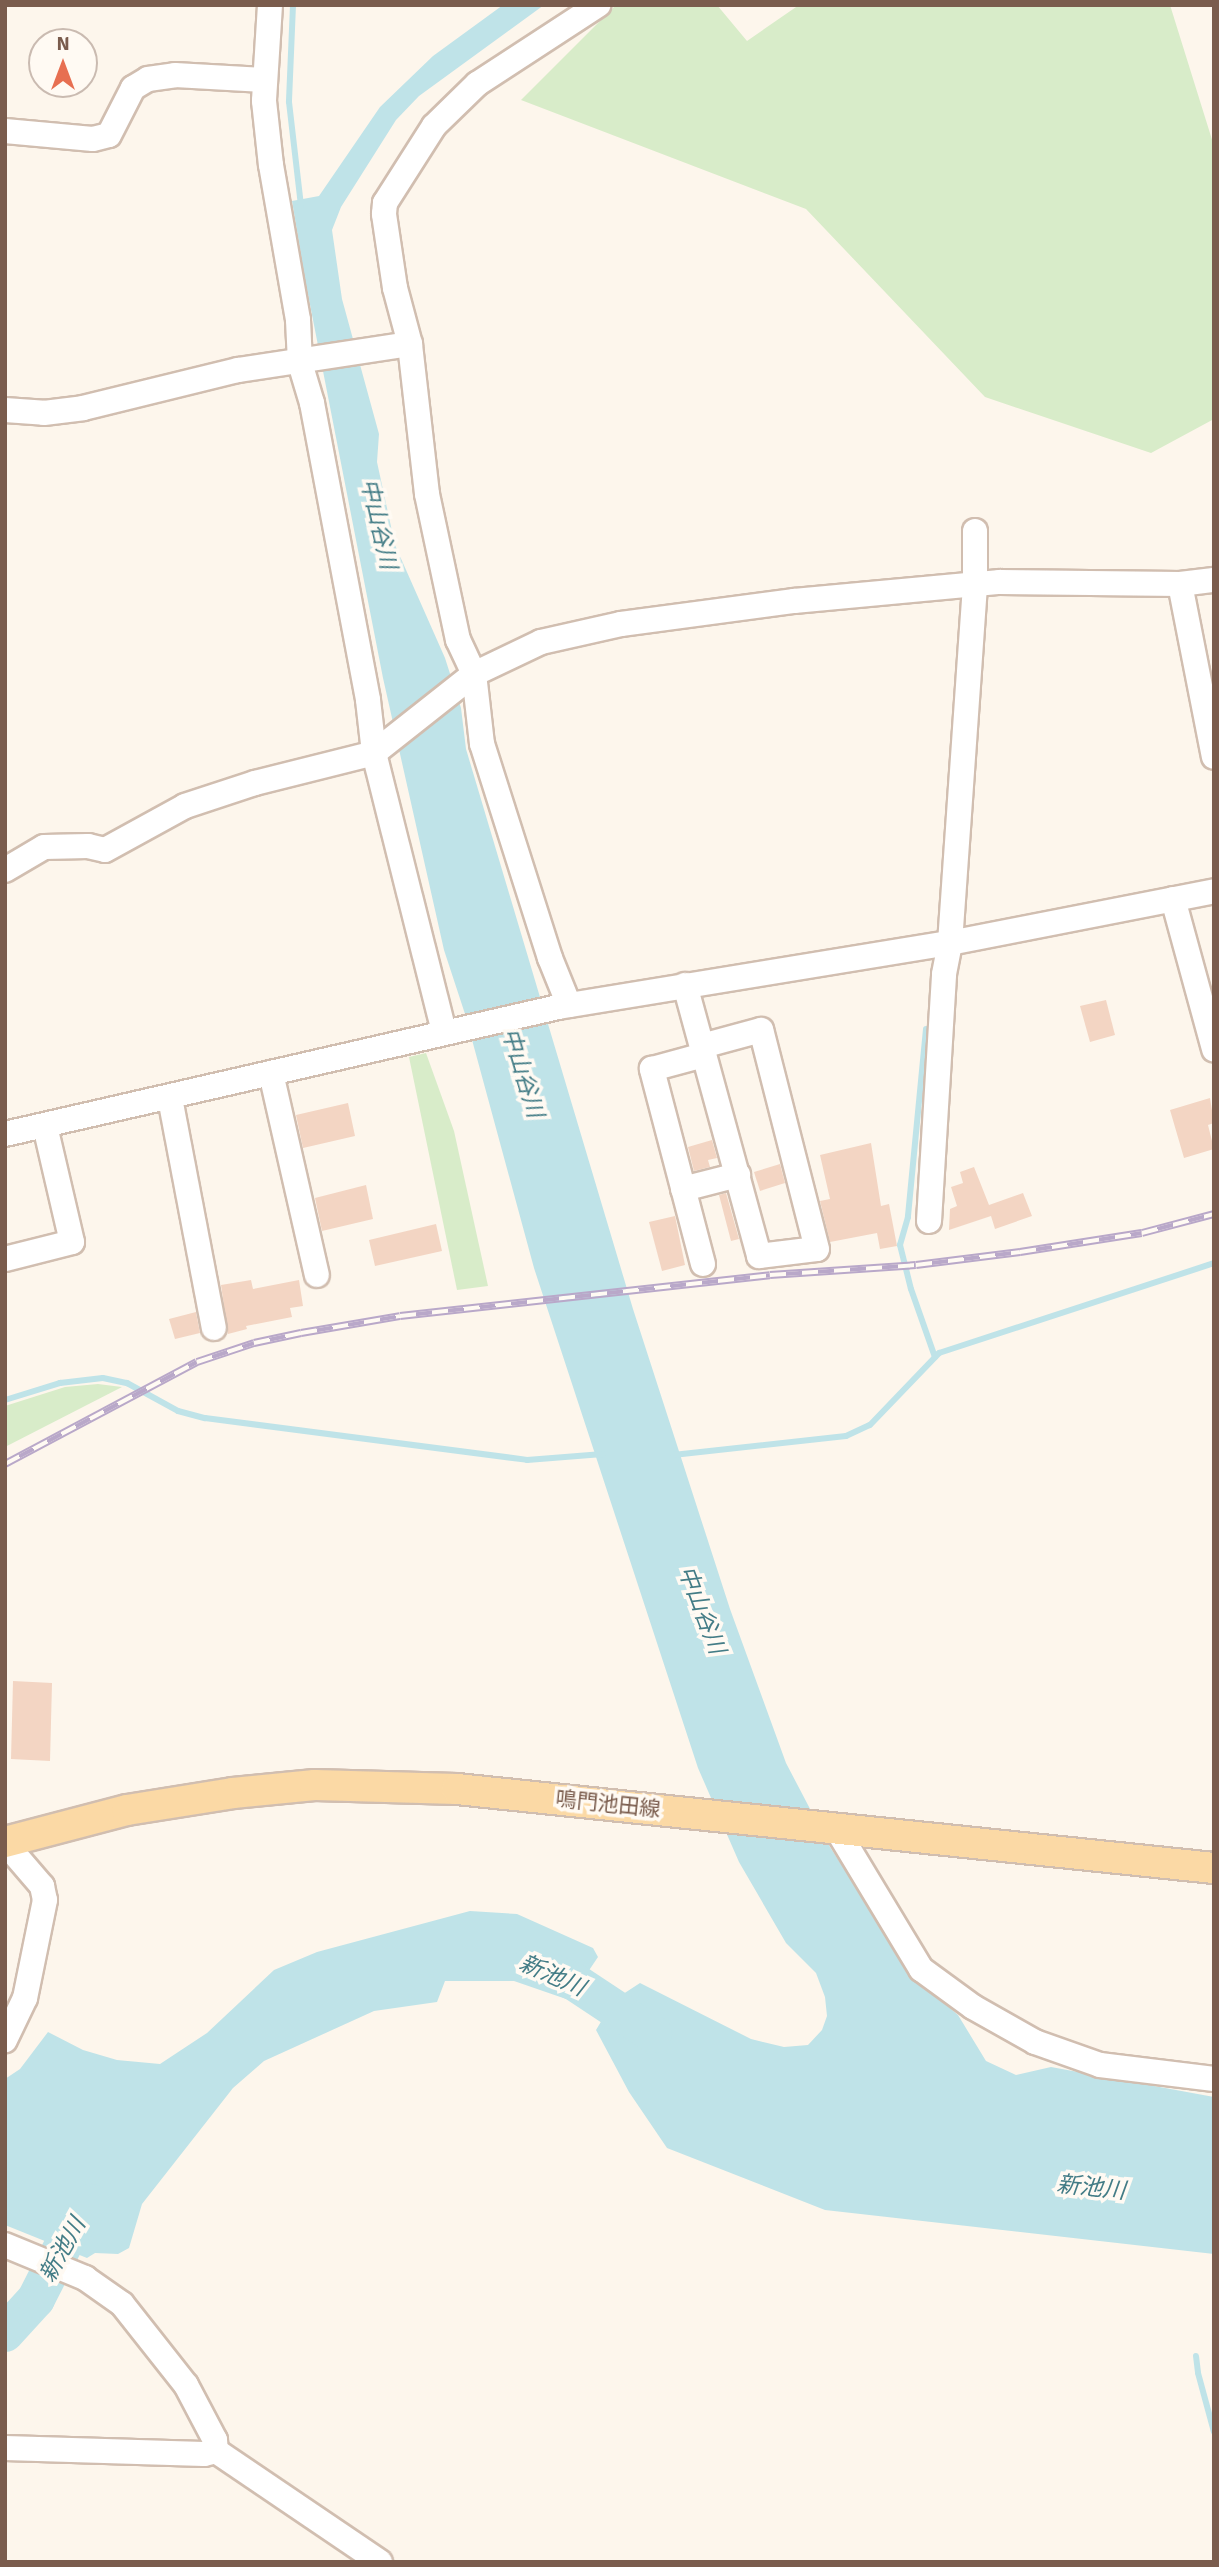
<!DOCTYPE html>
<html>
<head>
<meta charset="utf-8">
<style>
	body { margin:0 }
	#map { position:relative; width:1219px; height:2567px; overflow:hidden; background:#fdf6ec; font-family:Signika,"Noto Sans JP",sans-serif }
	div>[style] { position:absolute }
	.green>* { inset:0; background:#d8ecc9 }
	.water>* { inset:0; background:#bfe3e8 }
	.stream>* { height:6px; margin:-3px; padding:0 3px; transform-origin:3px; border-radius:3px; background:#bfe3e8 }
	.river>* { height:38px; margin:-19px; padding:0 19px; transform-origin:19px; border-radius:19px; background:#bfe3e8 }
	.building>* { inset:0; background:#f3d5c3 }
	.roads { filter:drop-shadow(2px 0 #d1beb0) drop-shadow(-2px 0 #d1beb0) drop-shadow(0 2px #d1beb0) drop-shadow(0 -2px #d1beb0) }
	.minor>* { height:24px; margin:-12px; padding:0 12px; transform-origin:12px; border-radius:12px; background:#fff }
	.major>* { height:30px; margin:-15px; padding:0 15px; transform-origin:15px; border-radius:15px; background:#fbd9a5 }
	.rail>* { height:8px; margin-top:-4px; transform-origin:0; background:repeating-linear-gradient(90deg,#fffaf3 0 16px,#b9a8c9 0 32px); box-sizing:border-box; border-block:2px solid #b9a8c9 }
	span { translate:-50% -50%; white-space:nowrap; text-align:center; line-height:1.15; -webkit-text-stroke:7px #fffaf3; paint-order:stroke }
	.street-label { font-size:21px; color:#7a5c4d }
	.water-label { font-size:23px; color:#437c86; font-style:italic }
	.frame { position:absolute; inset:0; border:7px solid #7a5c4d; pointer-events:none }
	.north { position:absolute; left:28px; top:28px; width:70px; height:70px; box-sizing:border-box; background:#fffaf3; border:2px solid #cabbb1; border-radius:50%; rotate:0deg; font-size:19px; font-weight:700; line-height:28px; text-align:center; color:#7a5c4d }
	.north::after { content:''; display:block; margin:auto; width:24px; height:32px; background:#e76f51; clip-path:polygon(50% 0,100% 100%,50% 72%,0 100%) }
</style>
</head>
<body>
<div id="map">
	<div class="green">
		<i style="clip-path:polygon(616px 5px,717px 5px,747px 41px,799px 5px,1170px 5px,1214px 146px,1214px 419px,1151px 453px,985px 397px,806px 209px,521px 100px)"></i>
		<i style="clip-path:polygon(426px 1053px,454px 1131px,488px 1286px,457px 1290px,409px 1057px)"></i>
		<i style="clip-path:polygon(98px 1384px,122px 1387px,5px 1447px,5px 1406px,65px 1387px)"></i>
	</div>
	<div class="water">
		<i style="clip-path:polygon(503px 5px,544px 5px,419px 96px,396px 120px,341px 207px,332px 230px,342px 299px,379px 434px,377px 462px,395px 545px,445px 658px,461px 708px,466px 749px,633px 1309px,730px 1609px,786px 1763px,830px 1847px,915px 1978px,958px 2015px,986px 2061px,1016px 2075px,1051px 2067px,1214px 2097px,1214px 2254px,825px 2210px,667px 2148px,629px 2092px,596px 2030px,614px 2000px,640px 1983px,751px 2039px,784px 2047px,808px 2045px,822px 2030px,827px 2016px,825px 1997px,816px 1973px,786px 1943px,739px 1862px,698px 1768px,534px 1268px,465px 1014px,444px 950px,383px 678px,305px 279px,292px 201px,319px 196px,380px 107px,433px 56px)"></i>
		<i style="clip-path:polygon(470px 1911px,517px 1914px,593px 1948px,598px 1957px,569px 2000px,514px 1981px,445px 1981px,437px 2002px,374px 2011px,264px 2061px,233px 2088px,142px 2204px,129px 2248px,118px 2254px,95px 2253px,87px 2258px,5px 2225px,5px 2079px,20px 2069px,48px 2032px,83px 2050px,117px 2060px,160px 2064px,207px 2033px,274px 1970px,317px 1952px)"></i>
	</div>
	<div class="stream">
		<i style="left:293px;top:5px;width:97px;rotate:92.4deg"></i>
		<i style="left:289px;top:102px;width:104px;rotate:83.4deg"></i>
		<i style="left:926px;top:1029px;width:189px;rotate:95.5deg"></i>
		<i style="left:908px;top:1217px;width:29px;rotate:106deg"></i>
		<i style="left:900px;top:1245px;width:45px;rotate:76deg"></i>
		<i style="left:911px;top:1289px;width:72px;rotate:70.6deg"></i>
		<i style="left:5px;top:1400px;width:58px;rotate:-17.2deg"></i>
		<i style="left:60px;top:1383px;width:43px;rotate:-6.6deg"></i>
		<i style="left:103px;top:1378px;width:25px;rotate:12deg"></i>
		<i style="left:127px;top:1383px;width:58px;rotate:28.8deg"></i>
		<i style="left:178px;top:1411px;width:28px;rotate:15deg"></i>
		<i style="left:205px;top:1418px;width:325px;rotate:7.4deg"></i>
		<i style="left:527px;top:1460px;width:76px;rotate:-4.5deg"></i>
		<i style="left:673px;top:1455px;width:174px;rotate:-6.3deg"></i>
		<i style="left:846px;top:1436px;width:26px;rotate:-25deg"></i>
		<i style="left:870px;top:1425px;width:100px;rotate:-46.2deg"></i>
		<i style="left:939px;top:1353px;width:289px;rotate:-18.1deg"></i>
		<i style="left:1196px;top:2356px;width:17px;rotate:83deg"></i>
		<i style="left:1198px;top:2373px;width:61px;rotate:74.8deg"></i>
	</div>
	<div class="river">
		<i style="left:532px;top:1965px;width:44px;rotate:21.3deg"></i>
		<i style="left:573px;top:1981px;width:96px;rotate:33.5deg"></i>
		<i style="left:5px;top:2333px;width:46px;rotate:-47.6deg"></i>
		<i style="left:36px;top:2299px;width:71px;rotate:-63.1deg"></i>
		<i style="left:68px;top:2236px;width:40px;rotate:-56deg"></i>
	</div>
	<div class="building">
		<i style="clip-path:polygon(1106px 1000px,1115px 1035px,1090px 1042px,1080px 1006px)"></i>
		<i style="clip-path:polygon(1210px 1098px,1214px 1123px,1208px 1125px,1214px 1149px,1184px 1158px,1170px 1110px)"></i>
		<i style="clip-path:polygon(348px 1103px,355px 1136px,303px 1148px,296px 1115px)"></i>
		<i style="clip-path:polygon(712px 1140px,717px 1158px,708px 1160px,710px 1167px,694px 1171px,688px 1147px)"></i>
		<i style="clip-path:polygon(871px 1143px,881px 1206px,889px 1204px,897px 1246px,880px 1249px,877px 1233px,830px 1242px,820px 1201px,830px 1199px,820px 1155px)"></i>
		<i style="clip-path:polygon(780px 1164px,785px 1183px,760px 1191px,754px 1172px)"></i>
		<i style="clip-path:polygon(974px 1167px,989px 1205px,1023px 1193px,1032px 1216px,995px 1229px,991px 1216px,949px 1230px,950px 1209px,957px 1206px,951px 1187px,963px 1183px,960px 1172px)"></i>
		<i style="clip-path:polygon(366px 1185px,373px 1219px,322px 1231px,315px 1198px)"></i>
		<i style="clip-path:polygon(726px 1193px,739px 1239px,731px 1241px,719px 1195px)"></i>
		<i style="clip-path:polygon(675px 1216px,685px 1265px,662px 1271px,649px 1222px)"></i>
		<i style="clip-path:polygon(436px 1224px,442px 1251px,375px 1266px,369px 1240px)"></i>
		<i style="clip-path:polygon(251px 1280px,253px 1289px,299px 1280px,303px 1306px,290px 1308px,292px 1317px,246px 1326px,247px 1329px,228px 1334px,221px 1285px)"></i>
		<i style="clip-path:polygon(196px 1312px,200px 1333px,175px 1339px,169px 1319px)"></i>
		<i style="clip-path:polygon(13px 1681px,52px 1683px,50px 1761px,11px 1759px)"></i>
	</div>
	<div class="roads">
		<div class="minor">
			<i style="left:270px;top:5px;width:96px;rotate:93.6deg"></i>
			<i style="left:264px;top:101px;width:64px;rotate:83.8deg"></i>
			<i style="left:271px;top:165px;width:157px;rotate:80.1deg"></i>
			<i style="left:298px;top:320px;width:43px;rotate:87.3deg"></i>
			<i style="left:300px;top:363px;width:42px;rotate:73.3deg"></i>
			<i style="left:312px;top:403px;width:302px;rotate:79.3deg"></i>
			<i style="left:368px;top:700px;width:53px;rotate:83.5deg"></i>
			<i style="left:374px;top:753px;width:287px;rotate:75.9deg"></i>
			<i style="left:5px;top:131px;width:88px;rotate:5.2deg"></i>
			<i style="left:93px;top:139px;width:16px;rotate:-14deg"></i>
			<i style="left:109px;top:135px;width:53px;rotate:-62.9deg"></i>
			<i style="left:133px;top:88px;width:17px;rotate:-31deg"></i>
			<i style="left:148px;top:79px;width:27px;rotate:-8deg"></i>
			<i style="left:175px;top:75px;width:89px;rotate:3.2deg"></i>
			<i style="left:5px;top:410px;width:39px;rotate:4deg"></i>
			<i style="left:44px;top:413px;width:39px;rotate:-7deg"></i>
			<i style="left:83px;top:408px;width:160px;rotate:-13.8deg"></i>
			<i style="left:238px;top:370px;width:174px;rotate:-8.6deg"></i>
			<i style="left:1180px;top:584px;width:176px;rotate:78.9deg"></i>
			<i style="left:5px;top:870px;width:45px;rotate:-30.5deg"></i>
			<i style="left:44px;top:847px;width:44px;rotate:-1.3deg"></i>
			<i style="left:88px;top:846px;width:17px;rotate:13deg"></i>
			<i style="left:105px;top:850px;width:91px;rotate:-28.8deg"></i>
			<i style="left:185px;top:806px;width:74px;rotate:-18.2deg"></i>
			<i style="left:255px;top:783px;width:123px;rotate:-14.1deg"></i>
			<i style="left:374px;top:753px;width:127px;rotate:-38.3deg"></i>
			<i style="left:474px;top:674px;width:74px;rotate:-25.5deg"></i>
			<i style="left:541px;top:642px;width:82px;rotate:-12.7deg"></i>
			<i style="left:621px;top:624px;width:175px;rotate:-7.6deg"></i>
			<i style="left:794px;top:601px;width:207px;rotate:-5.3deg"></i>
			<i style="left:1000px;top:582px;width:180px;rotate:0.6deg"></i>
			<i style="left:1180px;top:584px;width:34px;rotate:-7deg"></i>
			<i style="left:1173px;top:899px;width:156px;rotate:74.7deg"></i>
			<i style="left:685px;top:985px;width:281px;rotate:74.7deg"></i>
			<i style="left:759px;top:1256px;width:58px;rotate:-6.9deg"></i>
			<i style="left:817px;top:1249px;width:226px;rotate:-104.3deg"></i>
			<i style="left:761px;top:1030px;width:61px;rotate:164.8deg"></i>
			<i style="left:569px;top:1005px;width:51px;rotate:-112deg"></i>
			<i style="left:550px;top:958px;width:225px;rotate:-107.6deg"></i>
			<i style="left:482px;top:744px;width:70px;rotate:-96.5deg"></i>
			<i style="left:474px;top:674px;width:38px;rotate:-115deg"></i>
			<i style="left:458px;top:640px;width:149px;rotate:-102deg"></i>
			<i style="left:427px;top:494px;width:151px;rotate:-96.5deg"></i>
			<i style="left:410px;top:344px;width:58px;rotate:-105deg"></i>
			<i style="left:395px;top:288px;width:75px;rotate:-98.5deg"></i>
			<i style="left:384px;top:214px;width:11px;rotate:-85deg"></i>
			<i style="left:385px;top:203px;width:91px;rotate:-57.5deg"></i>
			<i style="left:434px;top:126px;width:60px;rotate:-44.3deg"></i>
			<i style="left:477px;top:84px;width:145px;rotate:-33.1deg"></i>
			<i style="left:271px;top:1073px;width:207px;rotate:77.2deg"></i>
			<i style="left:170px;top:1098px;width:234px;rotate:79.2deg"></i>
			<i style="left:5px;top:1134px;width:567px;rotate:-12.93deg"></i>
			<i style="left:558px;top:1007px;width:397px;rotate:-9.3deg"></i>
			<i style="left:950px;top:943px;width:269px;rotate:-11.1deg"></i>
			<i style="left:683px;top:1189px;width:57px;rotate:-14.3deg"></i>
			<i style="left:929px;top:1221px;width:247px;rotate:-86.5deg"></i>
			<i style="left:944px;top:974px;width:32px;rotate:-79deg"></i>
			<i style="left:950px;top:943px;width:359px;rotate:-86deg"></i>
			<i style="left:975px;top:585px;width:54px;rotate:-90deg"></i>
			<i style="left:5px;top:1259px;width:69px;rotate:-14.2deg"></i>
			<i style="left:72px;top:1242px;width:119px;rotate:-103.1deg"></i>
			<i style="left:703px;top:1264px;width:202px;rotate:-104.7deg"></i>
			<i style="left:652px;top:1069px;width:54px;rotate:-15.1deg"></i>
			<i style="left:836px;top:1828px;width:165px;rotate:58.9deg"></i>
			<i style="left:921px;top:1969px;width:64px;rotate:36.2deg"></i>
			<i style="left:973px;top:2007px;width:71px;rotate:29.4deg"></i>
			<i style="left:1035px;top:2042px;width:69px;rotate:19.5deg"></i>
			<i style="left:1100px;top:2065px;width:115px;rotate:7deg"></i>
			<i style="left:5px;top:1843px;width:57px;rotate:49.3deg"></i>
			<i style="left:42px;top:1886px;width:14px;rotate:78deg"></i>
			<i style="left:45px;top:1900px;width:100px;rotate:101.5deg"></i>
			<i style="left:25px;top:1998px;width:47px;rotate:115.5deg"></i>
			<i style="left:5px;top:2245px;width:87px;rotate:22.4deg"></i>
			<i style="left:85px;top:2278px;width:45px;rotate:35.1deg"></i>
			<i style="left:122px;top:2304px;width:103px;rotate:51.7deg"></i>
			<i style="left:186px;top:2385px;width:62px;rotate:62.2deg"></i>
			<i style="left:215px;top:2440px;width:11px;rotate:85deg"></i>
			<i style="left:216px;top:2451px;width:198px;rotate:34.1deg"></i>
			<i style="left:5px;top:2448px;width:199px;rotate:1.7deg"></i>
			<i style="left:204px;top:2454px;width:12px;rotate:-14deg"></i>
		</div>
		<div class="major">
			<i style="left:5px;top:1842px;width:126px;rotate:-14.7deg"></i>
			<i style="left:127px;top:1810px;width:107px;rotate:-9.1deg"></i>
			<i style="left:233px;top:1793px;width:82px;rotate:-5.6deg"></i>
			<i style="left:315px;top:1785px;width:142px;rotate:1.6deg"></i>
			<i style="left:457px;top:1789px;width:761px;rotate:5.96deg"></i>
		</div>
	</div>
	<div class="rail">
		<i style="left:5px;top:1464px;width:217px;rotate:-28deg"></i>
		<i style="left:197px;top:1362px;width:60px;rotate:-18.4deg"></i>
		<i style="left:254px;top:1343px;width:48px;rotate:-12deg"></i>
		<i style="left:301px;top:1333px;width:100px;rotate:-9.7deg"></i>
		<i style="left:400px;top:1316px;width:372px;rotate:-6.3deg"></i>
		<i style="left:770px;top:1275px;width:146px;rotate:-3.9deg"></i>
		<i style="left:916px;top:1265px;width:105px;rotate:-7.1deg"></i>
		<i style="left:1020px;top:1252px;width:123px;rotate:-8.9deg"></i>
		<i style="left:1142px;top:1233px;width:74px;rotate:-14.8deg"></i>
	</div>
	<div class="street-label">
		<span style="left:608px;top:1804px;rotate:6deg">鳴門池田線</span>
	</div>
	<div class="water-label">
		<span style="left:378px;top:524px;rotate:77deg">中山谷川</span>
		<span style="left:522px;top:1073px;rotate:73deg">中山谷川</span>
		<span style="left:701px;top:1610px;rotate:69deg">中山谷川</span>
		<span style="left:552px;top:1976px;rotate:24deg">新池川</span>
		<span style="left:1091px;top:2188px;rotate:6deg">新池川</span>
		<span style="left:63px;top:2250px;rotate:-61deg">新池川</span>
	</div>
	<div class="frame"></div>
	<div class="north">N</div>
</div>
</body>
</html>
